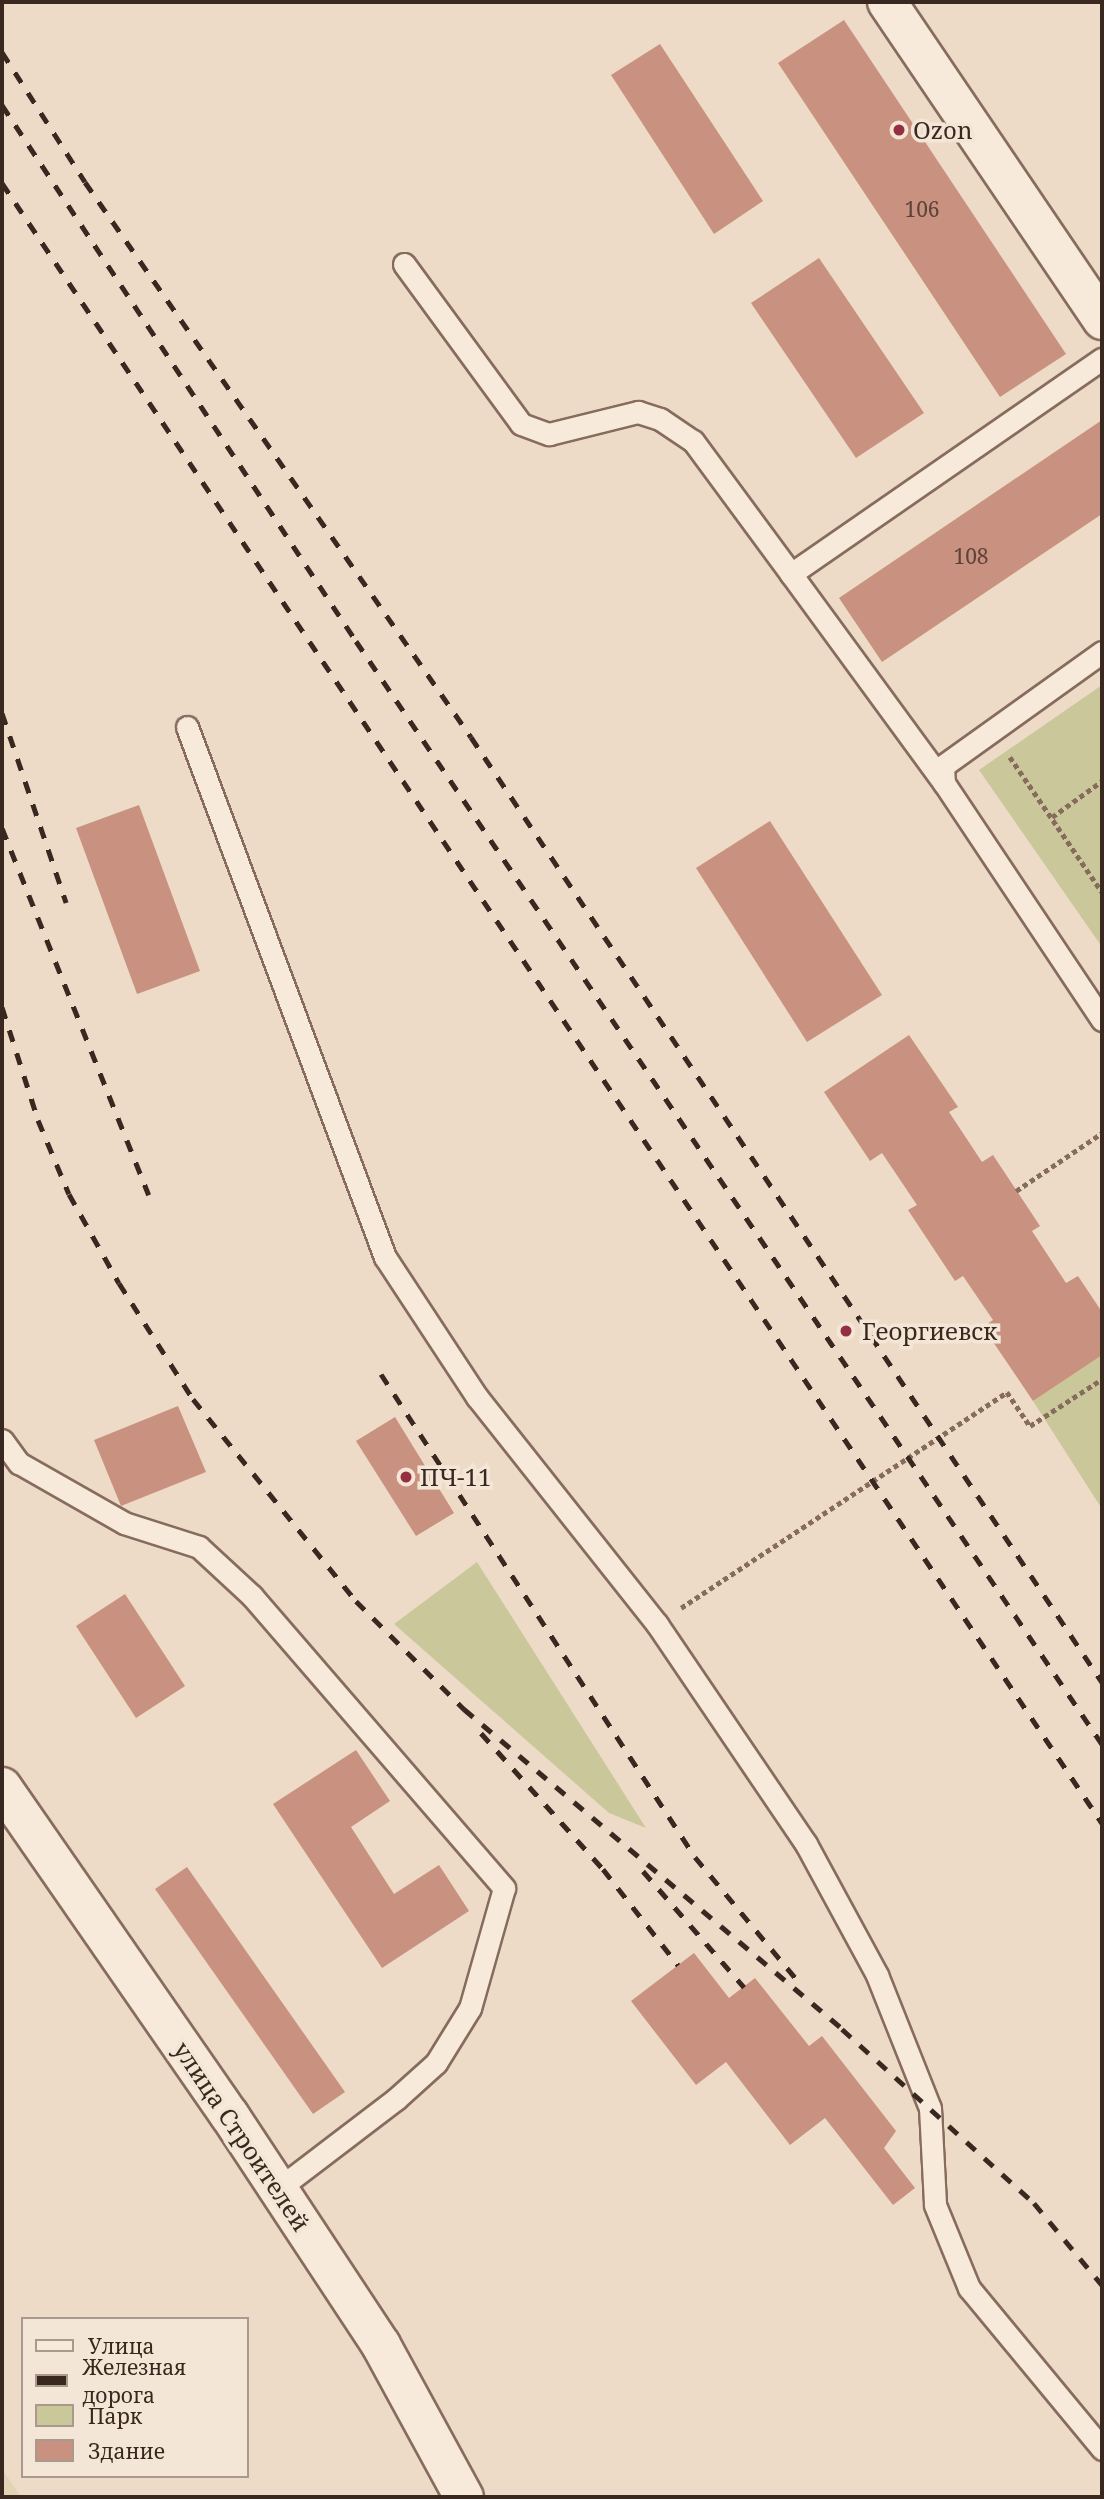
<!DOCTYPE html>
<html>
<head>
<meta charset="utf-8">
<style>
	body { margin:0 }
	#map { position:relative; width:1104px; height:2499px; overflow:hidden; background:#eddbc7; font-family:"Noto Serif",serif }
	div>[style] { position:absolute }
	.farmland>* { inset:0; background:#e2d3b5 }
	.green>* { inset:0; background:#cac89b }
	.building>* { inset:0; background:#c9917f }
	.path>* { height:4.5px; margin-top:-2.25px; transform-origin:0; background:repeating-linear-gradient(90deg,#876c5d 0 5px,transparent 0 8.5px) }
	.roads { filter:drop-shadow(2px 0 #876c5d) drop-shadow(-2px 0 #876c5d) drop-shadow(0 2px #876c5d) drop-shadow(0 -2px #876c5d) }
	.service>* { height:21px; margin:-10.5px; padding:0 10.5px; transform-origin:10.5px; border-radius:10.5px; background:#f7eada }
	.minor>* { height:38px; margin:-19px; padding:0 19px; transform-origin:19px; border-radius:19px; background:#f7eada }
	.rail>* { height:5px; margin-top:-2.5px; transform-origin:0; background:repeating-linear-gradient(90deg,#382820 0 12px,transparent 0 24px) }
	.dots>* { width:19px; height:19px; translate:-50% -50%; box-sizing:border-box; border:4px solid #f4e6d6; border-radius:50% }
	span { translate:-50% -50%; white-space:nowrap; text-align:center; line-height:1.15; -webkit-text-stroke:7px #f4e6d6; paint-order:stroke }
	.number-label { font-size:21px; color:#5c4238 }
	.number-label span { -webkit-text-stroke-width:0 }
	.poi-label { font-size:24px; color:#382820 }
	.left { translate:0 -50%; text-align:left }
	.street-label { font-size:24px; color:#382820 }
	.frame { position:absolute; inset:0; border:4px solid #382820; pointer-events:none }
	.legend { position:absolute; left:21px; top:2317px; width:228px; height:161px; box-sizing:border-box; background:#f4e6d6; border:2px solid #a99a8d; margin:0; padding:9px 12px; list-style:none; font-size:21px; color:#382820 }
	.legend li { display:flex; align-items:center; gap:14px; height:35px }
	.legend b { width:35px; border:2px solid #a99a8d }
</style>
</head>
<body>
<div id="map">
	<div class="farmland">
		<i style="clip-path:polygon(2px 2469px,21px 2497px,2px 2497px)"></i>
	</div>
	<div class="green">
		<i style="clip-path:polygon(1102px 685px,1102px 947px,979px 770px)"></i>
		<i style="clip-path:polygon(1102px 1354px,1102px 1509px,1033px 1401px)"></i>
		<i style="clip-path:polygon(477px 1562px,646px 1828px,609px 1813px,394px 1624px)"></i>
	</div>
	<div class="building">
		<i style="clip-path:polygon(844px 20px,1066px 354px,1000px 397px,778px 63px)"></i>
		<i style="clip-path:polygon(660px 44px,763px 201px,714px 234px,611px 75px)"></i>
		<i style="clip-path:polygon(819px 258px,924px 413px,856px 458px,751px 303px)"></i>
		<i style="clip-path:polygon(1102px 420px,1102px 514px,882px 662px,839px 598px)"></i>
		<i style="clip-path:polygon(139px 805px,200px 971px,137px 994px,76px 828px)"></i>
		<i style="clip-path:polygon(770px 821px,882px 995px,807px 1042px,696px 868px)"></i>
		<i style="clip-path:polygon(909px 1035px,958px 1107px,949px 1112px,982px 1162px,993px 1155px,1040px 1226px,1032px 1231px,1066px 1283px,1078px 1276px,1102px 1312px,1102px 1355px,1033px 1401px,983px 1327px,993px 1320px,963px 1276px,955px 1281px,908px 1210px,917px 1205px,882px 1153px,870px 1161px,824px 1092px)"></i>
		<i style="clip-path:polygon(178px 1406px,206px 1472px,121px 1506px,94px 1440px)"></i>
		<i style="clip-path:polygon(395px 1417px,454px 1513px,416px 1536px,356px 1441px)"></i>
		<i style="clip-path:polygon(125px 1594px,185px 1686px,136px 1718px,76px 1626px)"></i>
		<i style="clip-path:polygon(356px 1750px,390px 1801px,351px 1827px,394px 1894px,439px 1865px,469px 1911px,382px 1968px,273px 1804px)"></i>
		<i style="clip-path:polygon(187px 1867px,345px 2092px,313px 2114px,155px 1889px)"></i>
		<i style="clip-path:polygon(694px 1953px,729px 1998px,755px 1978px,809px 2046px,822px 2036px,896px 2131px,884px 2148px,915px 2188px,893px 2205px,825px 2118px,790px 2145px,726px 2062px,696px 2085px,631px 2001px)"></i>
	</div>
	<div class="path">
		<i style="left:1010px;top:757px;width:163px;rotate:55.7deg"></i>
		<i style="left:1052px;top:817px;width:62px;rotate:-35.8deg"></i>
		<i style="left:1016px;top:1191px;width:104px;rotate:-34deg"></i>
		<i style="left:681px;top:1608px;width:391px;rotate:-33.5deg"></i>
		<i style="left:1007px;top:1392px;width:41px;rotate:55.9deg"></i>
		<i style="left:1030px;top:1426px;width:86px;rotate:-33.1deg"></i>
	</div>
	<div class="roads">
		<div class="service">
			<i style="left:404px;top:264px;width:198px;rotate:53.8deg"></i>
			<i style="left:521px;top:424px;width:30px;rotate:20deg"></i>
			<i style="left:549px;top:434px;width:92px;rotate:-13.9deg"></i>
			<i style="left:638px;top:412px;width:23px;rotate:18deg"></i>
			<i style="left:660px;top:419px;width:40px;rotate:34deg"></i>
			<i style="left:693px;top:441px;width:165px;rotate:53.6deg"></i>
			<i style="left:1102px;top:652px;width:196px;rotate:144.4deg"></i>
			<i style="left:943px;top:766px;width:17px;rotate:87deg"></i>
			<i style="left:944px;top:783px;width:285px;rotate:56.3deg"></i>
			<i style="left:187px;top:727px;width:566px;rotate:69.52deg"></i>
			<i style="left:385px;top:1257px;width:168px;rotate:56.7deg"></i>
			<i style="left:477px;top:1397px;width:290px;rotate:51.6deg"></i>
			<i style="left:657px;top:1624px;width:266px;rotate:55.9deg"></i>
			<i style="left:806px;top:1844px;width:149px;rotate:61.5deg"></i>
			<i style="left:877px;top:1975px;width:143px;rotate:68.3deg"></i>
			<i style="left:930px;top:2108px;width:97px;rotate:87deg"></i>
			<i style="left:935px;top:2205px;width:90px;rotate:67.7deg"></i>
			<i style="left:969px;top:2288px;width:209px;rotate:50.4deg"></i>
			<i style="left:944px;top:783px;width:259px;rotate:-126.2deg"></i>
			<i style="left:791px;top:574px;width:378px;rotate:-34.7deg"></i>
			<i style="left:2px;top:1440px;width:29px;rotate:54deg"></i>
			<i style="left:19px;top:1463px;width:121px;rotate:29.7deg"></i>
			<i style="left:124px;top:1523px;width:79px;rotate:17.7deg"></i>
			<i style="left:199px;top:1547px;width:72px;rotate:42.8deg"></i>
			<i style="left:252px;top:1596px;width:386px;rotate:49.2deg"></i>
			<i style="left:504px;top:1888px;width:125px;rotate:105.8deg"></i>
			<i style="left:470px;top:2008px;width:65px;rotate:121.7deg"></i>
			<i style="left:436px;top:2063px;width:54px;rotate:138deg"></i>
			<i style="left:396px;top:2099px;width:148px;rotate:142.7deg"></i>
		</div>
		<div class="minor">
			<i style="left:887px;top:2px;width:384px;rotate:55.9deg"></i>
			<i style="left:2px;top:1787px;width:400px;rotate:55.3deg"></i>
			<i style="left:230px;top:2116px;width:274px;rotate:56.6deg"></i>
			<i style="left:381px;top:2345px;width:173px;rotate:61.4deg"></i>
		</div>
	</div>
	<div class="rail">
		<i style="left:2px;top:52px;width:154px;rotate:57.4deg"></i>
		<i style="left:85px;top:182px;width:676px;rotate:55.18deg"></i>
		<i style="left:471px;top:737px;width:1136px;rotate:56.27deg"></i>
		<i style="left:2px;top:105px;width:642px;rotate:56.56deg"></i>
		<i style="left:356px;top:641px;width:1332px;rotate:55.93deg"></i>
		<i style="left:2px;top:183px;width:1975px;rotate:56.15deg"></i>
		<i style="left:2px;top:713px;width:200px;rotate:71.3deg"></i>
		<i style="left:2px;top:828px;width:395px;rotate:68.2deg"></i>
		<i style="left:2px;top:1007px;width:119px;rotate:72.3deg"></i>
		<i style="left:38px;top:1120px;width:80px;rotate:67.3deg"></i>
		<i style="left:69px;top:1194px;width:102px;rotate:60.7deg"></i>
		<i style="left:119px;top:1283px;width:138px;rotate:57.5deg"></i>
		<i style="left:193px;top:1399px;width:260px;rotate:51.1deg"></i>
		<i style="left:356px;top:1601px;width:153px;rotate:45deg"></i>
		<i style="left:464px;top:1709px;width:495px;rotate:40.2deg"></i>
		<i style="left:842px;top:2029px;width:259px;rotate:42.2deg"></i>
		<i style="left:1034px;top:2203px;width:107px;rotate:50.3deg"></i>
		<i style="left:381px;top:1374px;width:576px;rotate:56.97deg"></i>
		<i style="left:695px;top:1857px;width:160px;rotate:50.3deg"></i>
		<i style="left:481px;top:1733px;width:183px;rotate:48.1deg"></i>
		<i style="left:603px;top:1869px;width:122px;rotate:52deg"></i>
		<i style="left:643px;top:1871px;width:154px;rotate:49deg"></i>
	</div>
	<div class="dots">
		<i style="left:899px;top:130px;background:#943041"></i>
		<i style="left:846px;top:1331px;background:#943041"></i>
		<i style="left:406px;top:1477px;background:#943041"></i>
	</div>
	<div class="number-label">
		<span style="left:922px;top:209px">106</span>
		<span style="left:971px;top:556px">108</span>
	</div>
	<div class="poi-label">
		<span class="left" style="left:913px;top:130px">Ozon</span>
		<span class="left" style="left:862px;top:1331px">Георгиевск</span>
		<span class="left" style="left:420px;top:1477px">ПЧ-11</span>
	</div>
	<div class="street-label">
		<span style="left:242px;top:2136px;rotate:56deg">улица Строителей</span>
	</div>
	<div class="frame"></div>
	<ul class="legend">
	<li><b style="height:9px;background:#f7eada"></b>Улица</li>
	<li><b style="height:9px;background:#382820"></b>Железная дорога</li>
	<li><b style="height:19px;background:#cac89b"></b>Парк</li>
	<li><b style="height:19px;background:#c9917f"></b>Здание</li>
	</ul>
</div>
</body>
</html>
